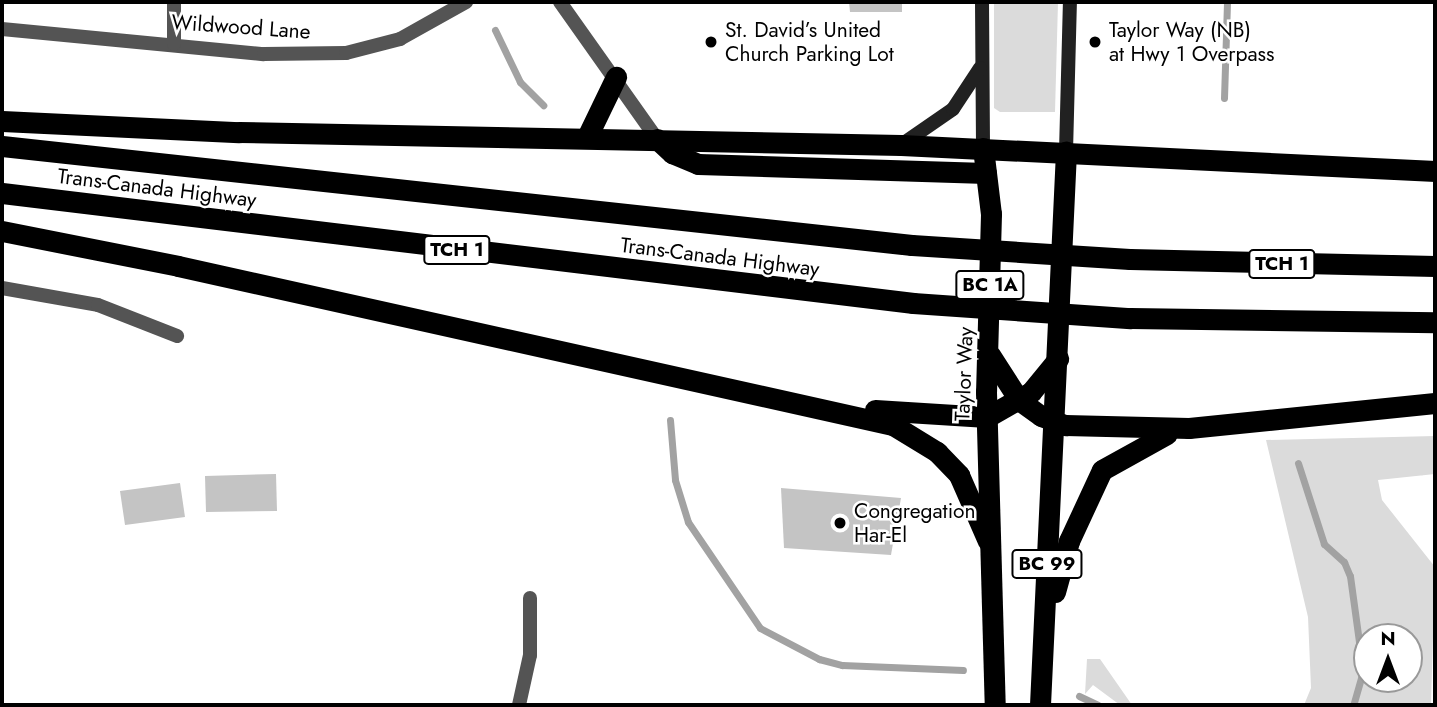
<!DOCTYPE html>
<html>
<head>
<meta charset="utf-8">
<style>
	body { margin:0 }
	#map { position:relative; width:1437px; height:707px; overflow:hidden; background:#fff; font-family:Jost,sans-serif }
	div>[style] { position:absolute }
	.green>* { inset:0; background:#dbdbdb }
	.stream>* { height:7px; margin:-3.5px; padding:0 3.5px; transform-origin:3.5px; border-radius:3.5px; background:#a2a2a2 }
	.building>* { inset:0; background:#c4c4c4 }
	.street>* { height:14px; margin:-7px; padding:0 7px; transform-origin:7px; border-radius:7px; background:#545454 }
	.secondary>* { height:14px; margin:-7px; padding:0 7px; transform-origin:7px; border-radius:7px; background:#212121 }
	.highway>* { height:21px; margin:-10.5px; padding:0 10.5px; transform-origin:10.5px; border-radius:10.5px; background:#000 }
	.dots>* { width:19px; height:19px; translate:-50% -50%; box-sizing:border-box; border:4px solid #fff; border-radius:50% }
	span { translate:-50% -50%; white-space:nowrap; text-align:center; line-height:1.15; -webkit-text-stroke:5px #fff; paint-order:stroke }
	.shield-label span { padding:2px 5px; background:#fff; border:2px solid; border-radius:5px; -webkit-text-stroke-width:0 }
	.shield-label { font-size:19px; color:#000; font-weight:700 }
	.street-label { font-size:21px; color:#000 }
	.poi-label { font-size:21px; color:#000 }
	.left { translate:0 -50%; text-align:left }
	.frame { position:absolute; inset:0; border:4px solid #000; pointer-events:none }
	.north { position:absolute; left:1353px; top:623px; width:70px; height:70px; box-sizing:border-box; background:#fff; border:2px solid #999; border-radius:50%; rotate:0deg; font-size:19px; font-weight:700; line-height:28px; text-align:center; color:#000 }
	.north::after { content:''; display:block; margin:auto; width:24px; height:32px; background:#000; clip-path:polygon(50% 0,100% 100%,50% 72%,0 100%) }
</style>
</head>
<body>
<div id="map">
	<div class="green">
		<i style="clip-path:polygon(994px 2px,1058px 2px,1055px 112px,1000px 112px,994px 108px)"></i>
		<i style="clip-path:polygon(evenodd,1435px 436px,1435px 474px,1378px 480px,1382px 500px,1435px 567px,1431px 705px,1304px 705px,1311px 688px,1308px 617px,1266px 440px,1435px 436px,1367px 637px,1409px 637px,1409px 679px,1367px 679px,1367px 637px)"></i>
		<i style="clip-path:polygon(1087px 659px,1100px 659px,1132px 705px,1120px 705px,1093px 685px,1085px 694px)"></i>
	</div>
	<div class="stream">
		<i style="left:495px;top:30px;width:58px;rotate:64.3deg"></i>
		<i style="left:520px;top:82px;width:33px;rotate:45deg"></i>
		<i style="left:1224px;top:98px;width:96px;rotate:-88.2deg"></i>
		<i style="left:670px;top:420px;width:60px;rotate:85.2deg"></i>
		<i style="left:675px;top:480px;width:44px;rotate:72.8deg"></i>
		<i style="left:688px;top:522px;width:128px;rotate:55.8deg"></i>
		<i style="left:760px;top:628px;width:67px;rotate:27.7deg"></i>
		<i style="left:819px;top:659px;width:24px;rotate:15deg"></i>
		<i style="left:842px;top:665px;width:121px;rotate:2.4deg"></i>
		<i style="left:1298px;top:463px;width:85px;rotate:72.2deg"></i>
		<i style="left:1324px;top:544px;width:27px;rotate:42deg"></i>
		<i style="left:1344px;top:562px;width:15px;rotate:67deg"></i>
		<i style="left:1350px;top:576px;width:96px;rotate:82.2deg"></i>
		<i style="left:1363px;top:671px;width:35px;rotate:106deg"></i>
		<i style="left:1079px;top:696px;width:21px;rotate:25deg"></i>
	</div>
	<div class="building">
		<i style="clip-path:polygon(849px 2px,902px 2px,902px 12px,850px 12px)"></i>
		<i style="clip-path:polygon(276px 474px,277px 511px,206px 512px,205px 476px)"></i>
		<i style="clip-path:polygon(180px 483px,185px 517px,125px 525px,120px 491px)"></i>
		<i style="clip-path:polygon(781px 488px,901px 498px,891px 555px,784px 548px)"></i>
	</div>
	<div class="street">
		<i style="left:560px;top:2px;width:168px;rotate:54.7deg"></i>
		<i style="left:2px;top:29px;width:263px;rotate:5.5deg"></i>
		<i style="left:264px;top:54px;width:82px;rotate:-0.7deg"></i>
		<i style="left:346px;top:53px;width:56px;rotate:-14.5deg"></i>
		<i style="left:400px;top:39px;width:76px;rotate:-29.3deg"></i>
		<i style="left:174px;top:44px;width:42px;rotate:-90deg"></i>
		<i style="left:2px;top:288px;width:97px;rotate:10deg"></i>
		<i style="left:98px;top:305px;width:85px;rotate:21.4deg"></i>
		<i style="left:519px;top:705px;width:51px;rotate:-77.6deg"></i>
		<i style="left:530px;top:655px;width:57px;rotate:-90deg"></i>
	</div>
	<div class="secondary">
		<i style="left:982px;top:2px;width:146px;rotate:89.6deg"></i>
		<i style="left:901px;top:145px;width:63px;rotate:-34.7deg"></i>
		<i style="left:953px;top:109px;width:49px;rotate:-56.6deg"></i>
		<i style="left:1066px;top:152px;width:150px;rotate:-88.5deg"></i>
	</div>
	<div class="highway">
		<i style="left:2px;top:121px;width:237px;rotate:2.7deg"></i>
		<i style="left:239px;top:132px;width:662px;rotate:1.12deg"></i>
		<i style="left:901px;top:145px;width:535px;rotate:2.79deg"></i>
		<i style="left:587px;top:137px;width:67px;rotate:-64.2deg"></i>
		<i style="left:657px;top:139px;width:21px;rotate:43deg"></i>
		<i style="left:672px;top:153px;width:28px;rotate:23deg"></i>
		<i style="left:698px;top:164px;width:288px;rotate:1.8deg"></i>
		<i style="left:2px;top:146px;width:915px;rotate:6.21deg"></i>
		<i style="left:912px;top:245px;width:218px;rotate:3.7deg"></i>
		<i style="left:1130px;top:259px;width:305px;rotate:1.3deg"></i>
		<i style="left:983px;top:148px;width:66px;rotate:83.1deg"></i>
		<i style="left:991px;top:214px;width:178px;rotate:91.6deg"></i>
		<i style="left:986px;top:392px;width:313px;rotate:88.4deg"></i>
		<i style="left:2px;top:193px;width:918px;rotate:6.88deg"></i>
		<i style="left:913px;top:303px;width:218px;rotate:4deg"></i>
		<i style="left:1130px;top:318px;width:305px;rotate:0.8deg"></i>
		<i style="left:2px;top:231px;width:179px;rotate:11.2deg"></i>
		<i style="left:178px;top:266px;width:732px;rotate:12.54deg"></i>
		<i style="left:893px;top:425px;width:52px;rotate:31.5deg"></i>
		<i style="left:937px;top:452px;width:32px;rotate:46deg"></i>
		<i style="left:959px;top:475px;width:72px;rotate:66.3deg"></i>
		<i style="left:990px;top:355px;width:54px;rotate:57.2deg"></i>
		<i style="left:1019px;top:400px;width:27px;rotate:36deg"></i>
		<i style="left:1041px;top:416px;width:26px;rotate:21deg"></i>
		<i style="left:1065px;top:425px;width:124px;rotate:1.4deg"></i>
		<i style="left:1189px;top:428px;width:247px;rotate:-5.8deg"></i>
		<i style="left:875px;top:410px;width:112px;rotate:3.6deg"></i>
		<i style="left:987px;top:417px;width:51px;rotate:-29.6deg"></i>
		<i style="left:1031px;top:392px;width:43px;rotate:-50.7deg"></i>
		<i style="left:1055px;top:592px;width:53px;rotate:-74.6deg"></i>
		<i style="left:1069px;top:541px;width:78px;rotate:-65.1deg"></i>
		<i style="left:1102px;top:470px;width:74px;rotate:-29deg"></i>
		<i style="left:1040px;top:705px;width:554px;rotate:-87.31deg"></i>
	</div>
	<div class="dots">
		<i style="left:711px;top:42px;background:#000"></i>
		<i style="left:1095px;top:42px;background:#000"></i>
		<i style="left:840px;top:523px;background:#000"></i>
	</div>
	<div class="shield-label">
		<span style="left:457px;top:250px">TCH 1</span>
		<span style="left:1282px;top:264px">TCH 1</span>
		<span style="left:990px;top:285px">BC 1A</span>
		<span style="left:1047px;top:564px">BC 99</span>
	</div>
	<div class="street-label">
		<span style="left:241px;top:27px;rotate:4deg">Wildwood Lane</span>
		<span style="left:157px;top:188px;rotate:7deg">Trans-Canada Highway</span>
		<span style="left:720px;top:257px;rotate:7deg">Trans-Canada Highway</span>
		<span style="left:964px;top:374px;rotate:-88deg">Taylor Way</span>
	</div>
	<div class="poi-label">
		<span class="left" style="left:725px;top:42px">St. David’s United<br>Church Parking Lot</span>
		<span class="left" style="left:1109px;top:42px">Taylor Way (NB)<br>at Hwy 1 Overpass</span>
		<span class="left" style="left:854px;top:523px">Congregation<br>Har-El</span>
	</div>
	<div class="frame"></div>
	<div class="north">N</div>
</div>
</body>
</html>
